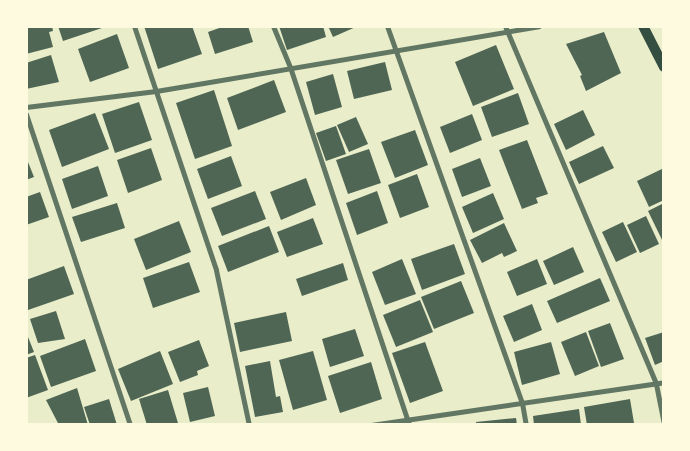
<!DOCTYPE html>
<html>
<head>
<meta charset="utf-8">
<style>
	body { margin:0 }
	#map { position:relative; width:690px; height:451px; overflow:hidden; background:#e9edc9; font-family:"Titillium Web",sans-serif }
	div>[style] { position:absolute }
	.building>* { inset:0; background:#4f6655 }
	.minor>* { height:5px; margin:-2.5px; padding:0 2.5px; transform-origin:2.5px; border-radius:2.5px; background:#617663 }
	.secondary>* { height:10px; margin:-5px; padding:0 5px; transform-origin:5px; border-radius:5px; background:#344e41 }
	span { translate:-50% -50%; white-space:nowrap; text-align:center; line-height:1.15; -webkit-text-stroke:4.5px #fefae0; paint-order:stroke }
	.frame { position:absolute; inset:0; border:28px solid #fefae0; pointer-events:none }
</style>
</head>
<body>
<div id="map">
	<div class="building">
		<i style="clip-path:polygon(33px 26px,52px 26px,53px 31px,49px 32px,53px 47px,26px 54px,26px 28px)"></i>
		<i style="clip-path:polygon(58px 26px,105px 26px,105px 27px,63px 41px)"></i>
		<i style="clip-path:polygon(144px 26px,192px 26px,202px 54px,158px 69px)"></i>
		<i style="clip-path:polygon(225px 26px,248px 26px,253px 42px,215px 54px,208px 32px)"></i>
		<i style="clip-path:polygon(279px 26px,323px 26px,326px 37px,287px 50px)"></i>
		<i style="clip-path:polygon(328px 26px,358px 26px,333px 37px)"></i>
		<i style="clip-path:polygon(604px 32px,621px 73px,586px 91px,580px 76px,582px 75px,566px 44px)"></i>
		<i style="clip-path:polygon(117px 34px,129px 68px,90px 82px,78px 49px)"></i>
		<i style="clip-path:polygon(496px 45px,514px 89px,473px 106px,455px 62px)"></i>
		<i style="clip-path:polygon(51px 55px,59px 82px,26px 89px,26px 63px)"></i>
		<i style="clip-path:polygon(385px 62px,392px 90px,354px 99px,347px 71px)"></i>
		<i style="clip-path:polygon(333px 74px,342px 107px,315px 115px,306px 82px)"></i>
		<i style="clip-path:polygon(274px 80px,286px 112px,238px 130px,227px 98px)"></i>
		<i style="clip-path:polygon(214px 90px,232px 146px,195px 159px,176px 103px)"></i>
		<i style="clip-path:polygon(518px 93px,529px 124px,492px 137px,481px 107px)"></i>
		<i style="clip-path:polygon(139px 102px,152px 140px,115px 153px,102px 114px)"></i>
		<i style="clip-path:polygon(583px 110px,595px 135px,566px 150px,554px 124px)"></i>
		<i style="clip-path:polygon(95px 113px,109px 149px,62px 167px,49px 130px)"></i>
		<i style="clip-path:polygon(472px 114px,482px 140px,450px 153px,440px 127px)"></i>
		<i style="clip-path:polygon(356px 117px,368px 144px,349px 152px,337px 125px)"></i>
		<i style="clip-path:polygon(336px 126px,346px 154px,326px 161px,316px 133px)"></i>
		<i style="clip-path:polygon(415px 130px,428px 165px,395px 178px,381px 142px)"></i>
		<i style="clip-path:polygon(527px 140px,548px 194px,536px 198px,538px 203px,522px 209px,499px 150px)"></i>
		<i style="clip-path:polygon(603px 146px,614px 168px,579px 184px,569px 162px)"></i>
		<i style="clip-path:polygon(151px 148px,162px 180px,128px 193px,117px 160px)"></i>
		<i style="clip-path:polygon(369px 149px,381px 183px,348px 194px,336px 160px)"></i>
		<i style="clip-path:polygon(231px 156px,242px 186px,208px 199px,197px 169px)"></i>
		<i style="clip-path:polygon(26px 157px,34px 177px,26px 180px)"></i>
		<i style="clip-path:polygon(480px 158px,491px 186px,462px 197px,452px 169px)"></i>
		<i style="clip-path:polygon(98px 166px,108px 196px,72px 209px,62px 179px)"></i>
		<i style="clip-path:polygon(664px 168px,664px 200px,649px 207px,637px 181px)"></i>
		<i style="clip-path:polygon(417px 174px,429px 207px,400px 218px,388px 185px)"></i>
		<i style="clip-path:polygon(306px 178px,316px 205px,281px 220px,270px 192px)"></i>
		<i style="clip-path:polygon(255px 191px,266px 219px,222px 236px,211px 208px)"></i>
		<i style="clip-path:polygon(377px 191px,388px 223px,357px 235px,346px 203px)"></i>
		<i style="clip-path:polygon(40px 192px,49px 217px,26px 225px,26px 197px)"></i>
		<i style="clip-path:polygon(493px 193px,504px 219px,473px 233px,462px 207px)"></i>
		<i style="clip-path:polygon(117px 203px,125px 228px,81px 242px,72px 217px)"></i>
		<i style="clip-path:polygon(664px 203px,664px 244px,648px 211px)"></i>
		<i style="clip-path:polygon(646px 216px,659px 244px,640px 253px,627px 225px)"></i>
		<i style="clip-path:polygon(313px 218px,323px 244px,287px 257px,277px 232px)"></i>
		<i style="clip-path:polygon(179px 221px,191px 252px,146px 270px,134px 239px)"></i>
		<i style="clip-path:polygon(623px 222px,637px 252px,616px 262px,602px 232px)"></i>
		<i style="clip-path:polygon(504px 223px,517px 251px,504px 257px,502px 253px,482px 263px,470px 240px)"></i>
		<i style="clip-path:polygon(269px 226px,279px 252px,228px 272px,218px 246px)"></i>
		<i style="clip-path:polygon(454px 244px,465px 274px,422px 290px,411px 259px)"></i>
		<i style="clip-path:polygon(573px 247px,584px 272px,554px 285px,543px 261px)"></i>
		<i style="clip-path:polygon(402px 259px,416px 294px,385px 305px,372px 272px)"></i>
		<i style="clip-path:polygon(537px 259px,547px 284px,517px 296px,507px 272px)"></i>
		<i style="clip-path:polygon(189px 262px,200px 292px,153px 308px,143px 278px)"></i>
		<i style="clip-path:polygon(343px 263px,348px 280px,302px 296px,296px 279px)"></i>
		<i style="clip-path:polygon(64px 266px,74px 294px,28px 310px,26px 280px)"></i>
		<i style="clip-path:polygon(600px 278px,610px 301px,557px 323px,547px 301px)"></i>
		<i style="clip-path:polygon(461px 281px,474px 313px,434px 329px,421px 297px)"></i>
		<i style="clip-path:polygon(420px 300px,433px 332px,396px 347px,383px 315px)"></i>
		<i style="clip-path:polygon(532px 304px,542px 330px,514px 342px,503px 316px)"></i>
		<i style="clip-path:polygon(56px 311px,65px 339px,38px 343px,30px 319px)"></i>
		<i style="clip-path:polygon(286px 312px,292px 341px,240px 352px,234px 323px)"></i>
		<i style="clip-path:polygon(610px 323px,624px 359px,601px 367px,588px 331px)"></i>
		<i style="clip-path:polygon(355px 329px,364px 356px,330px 367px,322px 339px)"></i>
		<i style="clip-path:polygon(26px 332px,34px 352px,26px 355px)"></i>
		<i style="clip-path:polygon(586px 332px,599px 366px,575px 376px,561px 342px)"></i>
		<i style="clip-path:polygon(664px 332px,664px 361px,655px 365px,645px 338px)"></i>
		<i style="clip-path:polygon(85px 339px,96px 371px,51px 387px,40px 356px)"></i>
		<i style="clip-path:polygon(199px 340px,209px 366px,197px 371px,198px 375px,180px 382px,168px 352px)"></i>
		<i style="clip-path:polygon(425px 342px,443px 391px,410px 403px,392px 353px)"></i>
		<i style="clip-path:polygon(551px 342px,560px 374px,522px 385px,514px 352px)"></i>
		<i style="clip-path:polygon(160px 351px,173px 384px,131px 401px,118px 369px)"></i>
		<i style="clip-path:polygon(313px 351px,327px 400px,293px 410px,279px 360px)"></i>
		<i style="clip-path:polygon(35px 355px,48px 390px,26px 398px,26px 358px)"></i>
		<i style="clip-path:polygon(270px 361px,276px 397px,280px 396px,283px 412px,255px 417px,245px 366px)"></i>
		<i style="clip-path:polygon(371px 362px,382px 399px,340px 413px,328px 376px)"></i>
		<i style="clip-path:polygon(208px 387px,215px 416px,190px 422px,183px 393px)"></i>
		<i style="clip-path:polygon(77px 388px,88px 425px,59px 425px,46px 400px)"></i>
		<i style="clip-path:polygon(168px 390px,178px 423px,147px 425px,139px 399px)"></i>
		<i style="clip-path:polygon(109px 399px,117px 425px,90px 425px,84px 407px)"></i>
		<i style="clip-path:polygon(630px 399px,634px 423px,587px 425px,584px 407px)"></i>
		<i style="clip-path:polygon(579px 409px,581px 425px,534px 425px,533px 416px)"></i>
		<i style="clip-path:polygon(516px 418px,517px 425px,476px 425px,476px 422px)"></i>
	</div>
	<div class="minor">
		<i style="left:134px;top:26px;width:257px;rotate:71.4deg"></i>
		<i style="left:216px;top:270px;width:158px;rotate:78deg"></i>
		<i style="left:273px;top:26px;width:44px;rotate:67.5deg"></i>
		<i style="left:290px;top:67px;width:377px;rotate:71.6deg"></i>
		<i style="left:387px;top:26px;width:400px;rotate:70.3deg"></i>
		<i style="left:522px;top:403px;width:22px;rotate:80deg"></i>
		<i style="left:505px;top:26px;width:389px;rotate:67.1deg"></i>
		<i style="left:656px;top:384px;width:41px;rotate:78.7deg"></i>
		<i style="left:26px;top:107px;width:131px;rotate:-7deg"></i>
		<i style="left:156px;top:91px;width:388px;rotate:-9.6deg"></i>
		<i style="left:26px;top:114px;width:328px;rotate:71.5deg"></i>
		<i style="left:371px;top:425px;width:296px;rotate:-8.3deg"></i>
	</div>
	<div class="secondary">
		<i style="left:643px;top:26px;width:46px;rotate:62.9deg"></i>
	</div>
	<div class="frame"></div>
</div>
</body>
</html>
